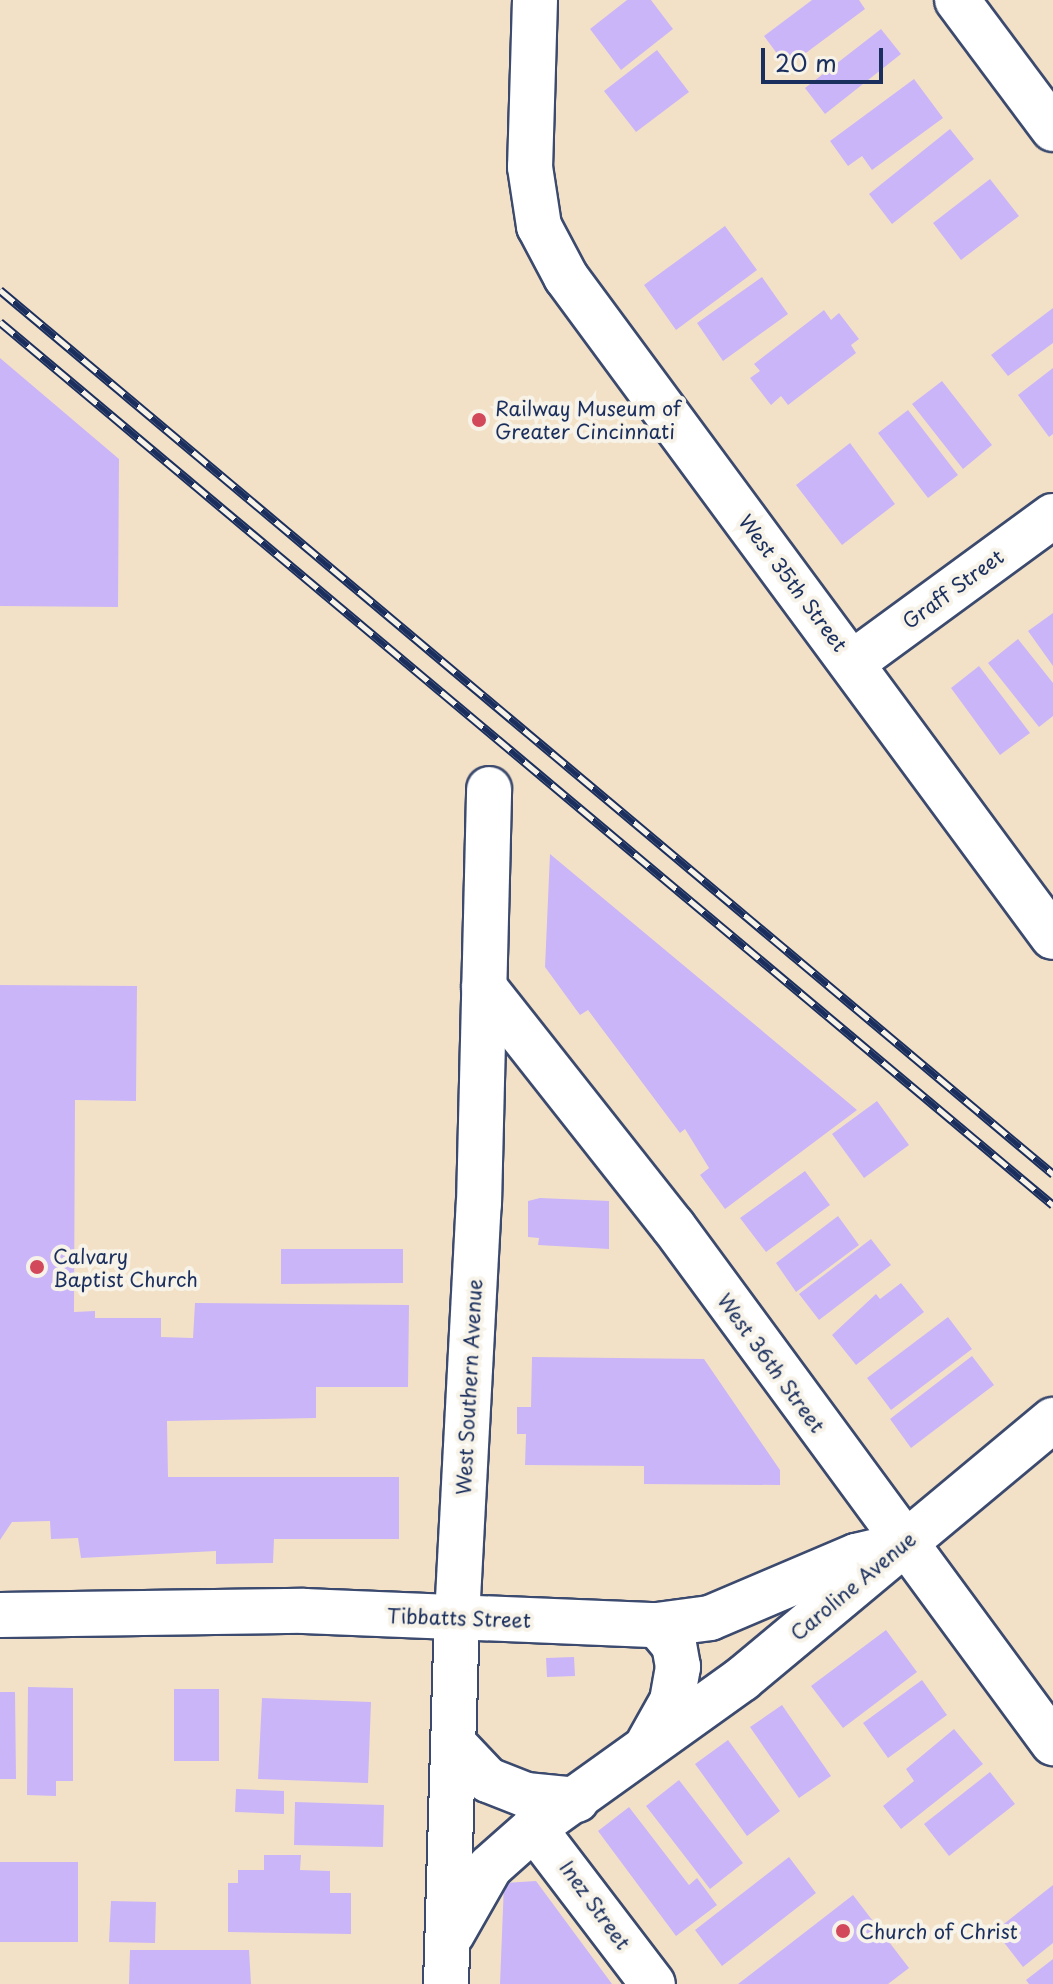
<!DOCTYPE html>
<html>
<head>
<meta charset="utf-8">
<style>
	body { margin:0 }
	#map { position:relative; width:1053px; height:1984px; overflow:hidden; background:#f3e1c7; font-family:"Playpen Sans",sans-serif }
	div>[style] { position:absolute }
	.building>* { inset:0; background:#cab5f8 }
	.roads { filter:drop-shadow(2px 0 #3b4a6e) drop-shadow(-2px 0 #3b4a6e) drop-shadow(0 2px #3b4a6e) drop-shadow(0 -2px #3b4a6e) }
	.minor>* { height:44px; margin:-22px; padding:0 22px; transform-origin:22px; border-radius:22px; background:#fff }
	.rail>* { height:9px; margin-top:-4.5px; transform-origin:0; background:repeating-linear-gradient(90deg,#f7f3e8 0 18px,#1b2f5e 0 36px); box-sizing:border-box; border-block:2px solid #1b2f5e }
	.dots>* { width:22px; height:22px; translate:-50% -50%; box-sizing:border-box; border:4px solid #f7f3e8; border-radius:50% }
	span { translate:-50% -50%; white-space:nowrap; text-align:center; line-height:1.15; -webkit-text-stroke:8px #f7f3e8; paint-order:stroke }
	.poi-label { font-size:20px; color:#1b2f5e }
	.left { translate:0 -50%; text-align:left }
	.street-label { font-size:20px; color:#1b2f5e }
	.scale { position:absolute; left:761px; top:48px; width:122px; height:36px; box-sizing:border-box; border:4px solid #1b2f5e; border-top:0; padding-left:10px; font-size:24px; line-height:28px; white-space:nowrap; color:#1b2f5e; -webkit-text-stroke:6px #f7f3e8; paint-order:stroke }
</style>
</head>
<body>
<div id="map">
	<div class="building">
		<i style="clip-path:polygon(627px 0,651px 0,673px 29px,621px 70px,590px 29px)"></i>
		<i style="clip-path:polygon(812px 0,859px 0,865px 9px,787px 67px,764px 36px)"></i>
		<i style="clip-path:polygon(881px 29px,901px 54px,825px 114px,805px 88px)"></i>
		<i style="clip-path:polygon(657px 50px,689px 92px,636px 132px,604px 91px)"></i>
		<i style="clip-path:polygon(914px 79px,943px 118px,872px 170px,862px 156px,848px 166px,830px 141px)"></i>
		<i style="clip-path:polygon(950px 129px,974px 159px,892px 224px,869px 194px)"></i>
		<i style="clip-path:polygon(990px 179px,1019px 216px,961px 260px,933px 223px)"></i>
		<i style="clip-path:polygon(725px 226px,757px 270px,676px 330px,644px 285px)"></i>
		<i style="clip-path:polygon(762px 277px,788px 314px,723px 361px,697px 323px)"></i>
		<i style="clip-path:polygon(1053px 308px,1053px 343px,1008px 376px,991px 355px)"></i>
		<i style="clip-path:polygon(824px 310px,831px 320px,839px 313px,859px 339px,851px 345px,856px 353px,788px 405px,781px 396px,771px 405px,750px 378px,760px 371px,754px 364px)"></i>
		<i style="clip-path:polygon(0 358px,119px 459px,118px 607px,0 606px)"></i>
		<i style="clip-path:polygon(1053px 368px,1053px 434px,1049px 437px,1018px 395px)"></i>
		<i style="clip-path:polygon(942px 381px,992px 445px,963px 469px,912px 404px)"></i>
		<i style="clip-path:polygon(908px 410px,958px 475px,928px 498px,878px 433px)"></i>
		<i style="clip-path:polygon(850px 443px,895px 504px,842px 545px,796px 485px)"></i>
		<i style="clip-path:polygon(1053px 613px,1053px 666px,1028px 631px)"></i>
		<i style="clip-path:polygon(1018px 639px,1053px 683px,1053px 716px,1039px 727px,988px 663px)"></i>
		<i style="clip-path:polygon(979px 666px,1030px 733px,1000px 755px,951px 688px)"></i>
		<i style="clip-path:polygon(550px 854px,844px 1099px,857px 1110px,725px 1209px,700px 1175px,709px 1168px,685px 1129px,680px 1133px,588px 1010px,580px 1015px,545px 967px)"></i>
		<i style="clip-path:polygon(0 985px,137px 986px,136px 1101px,75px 1100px,74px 1312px,95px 1311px,95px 1318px,161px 1318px,161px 1337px,193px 1338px,195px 1303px,409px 1305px,408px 1387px,316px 1387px,316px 1418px,167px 1421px,168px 1477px,399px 1477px,399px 1539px,274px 1539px,273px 1563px,216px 1564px,216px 1551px,81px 1558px,78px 1538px,51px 1539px,50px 1521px,12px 1522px,0 1540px)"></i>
		<i style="clip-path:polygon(877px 1101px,909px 1145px,864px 1178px,832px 1134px)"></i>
		<i style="clip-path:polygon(805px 1171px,830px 1205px,766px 1252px,740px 1218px)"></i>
		<i style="clip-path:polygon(540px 1198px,609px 1201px,609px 1249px,538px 1245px,539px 1238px,528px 1237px,528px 1201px)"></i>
		<i style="clip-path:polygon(838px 1216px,859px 1245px,796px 1292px,776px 1263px)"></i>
		<i style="clip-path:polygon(871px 1239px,891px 1265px,819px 1320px,799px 1294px)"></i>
		<i style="clip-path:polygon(281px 1249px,403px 1249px,403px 1283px,281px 1284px)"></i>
		<i style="clip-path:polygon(901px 1283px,924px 1312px,856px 1365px,832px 1335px,876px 1294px,880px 1299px)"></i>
		<i style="clip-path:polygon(948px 1317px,972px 1349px,891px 1410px,867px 1378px)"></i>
		<i style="clip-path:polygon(972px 1356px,994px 1385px,911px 1448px,890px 1419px)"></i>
		<i style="clip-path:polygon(532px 1357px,704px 1359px,780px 1470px,780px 1485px,644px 1484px,644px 1466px,525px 1465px,526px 1434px,517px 1434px,517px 1407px,531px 1407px)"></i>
		<i style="clip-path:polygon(886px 1630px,917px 1672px,843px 1728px,811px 1686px)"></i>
		<i style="clip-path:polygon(574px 1657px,575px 1676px,547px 1677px,546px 1658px)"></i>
		<i style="clip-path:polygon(922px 1680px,947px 1715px,888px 1758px,863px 1723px)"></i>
		<i style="clip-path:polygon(28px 1687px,73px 1688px,73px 1781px,56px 1781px,56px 1796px,27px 1795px)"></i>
		<i style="clip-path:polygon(174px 1689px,219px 1689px,219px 1761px,174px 1761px)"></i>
		<i style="clip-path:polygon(0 1692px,15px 1692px,16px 1779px,0 1779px)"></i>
		<i style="clip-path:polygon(262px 1698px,371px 1702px,368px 1783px,258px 1779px)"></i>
		<i style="clip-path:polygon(782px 1705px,831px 1776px,799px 1798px,750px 1727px)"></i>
		<i style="clip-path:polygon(954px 1729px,983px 1764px,901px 1829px,883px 1806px,914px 1781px,906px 1769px)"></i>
		<i style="clip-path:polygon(728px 1740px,780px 1811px,747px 1836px,695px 1764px)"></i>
		<i style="clip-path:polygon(990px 1772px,1015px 1804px,949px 1856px,924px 1824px)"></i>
		<i style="clip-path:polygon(679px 1780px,743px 1863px,710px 1889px,646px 1806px)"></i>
		<i style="clip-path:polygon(236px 1789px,284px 1791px,284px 1814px,235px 1812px)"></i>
		<i style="clip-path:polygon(295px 1802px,384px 1805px,383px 1847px,294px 1845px)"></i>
		<i style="clip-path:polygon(629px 1807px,689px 1885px,697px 1878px,717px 1905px,676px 1936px,598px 1831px)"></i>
		<i style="clip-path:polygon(264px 1855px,301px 1855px,300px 1870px,330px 1871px,330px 1893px,351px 1893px,351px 1934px,228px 1932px,228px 1883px,238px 1883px,238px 1870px,264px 1870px)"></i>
		<i style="clip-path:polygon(789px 1857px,816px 1893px,722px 1966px,695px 1930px)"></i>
		<i style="clip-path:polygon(0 1862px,78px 1862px,78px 1942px,0 1942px)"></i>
		<i style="clip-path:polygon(536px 1881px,612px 1984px,500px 1984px,504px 1883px)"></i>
		<i style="clip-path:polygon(1053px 1885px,1053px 1943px,1023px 1967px,995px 1931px)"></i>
		<i style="clip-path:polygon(853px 1895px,909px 1968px,888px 1984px,738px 1984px)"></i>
		<i style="clip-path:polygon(111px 1901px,156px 1902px,155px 1943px,109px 1942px)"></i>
		<i style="clip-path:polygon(130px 1950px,249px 1950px,251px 1984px,129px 1984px)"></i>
		<i style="clip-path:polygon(1053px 1959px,1053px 1984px,1029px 1984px,1026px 1980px)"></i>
	</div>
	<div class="roads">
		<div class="minor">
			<i style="left:535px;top:0;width:167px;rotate:91.7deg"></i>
			<i style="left:530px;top:167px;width:60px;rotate:81.3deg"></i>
			<i style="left:539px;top:226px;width:58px;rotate:62.1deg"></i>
			<i style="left:566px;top:277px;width:820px;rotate:53.58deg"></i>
			<i style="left:957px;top:0;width:161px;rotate:53.3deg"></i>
			<i style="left:852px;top:663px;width:249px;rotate:-36.2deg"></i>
			<i style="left:484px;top:987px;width:305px;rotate:51.7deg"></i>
			<i style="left:673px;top:1226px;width:642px;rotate:53.68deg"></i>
			<i style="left:0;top:1615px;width:304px;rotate:-0.8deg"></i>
			<i style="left:304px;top:1611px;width:353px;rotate:2.3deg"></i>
			<i style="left:657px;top:1625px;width:53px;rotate:-7.5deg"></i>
			<i style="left:710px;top:1618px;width:159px;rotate:-23deg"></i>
			<i style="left:856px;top:1556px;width:48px;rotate:-13.2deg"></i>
			<i style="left:649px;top:1742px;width:47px;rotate:-60.7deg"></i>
			<i style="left:672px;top:1701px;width:35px;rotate:-80deg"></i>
			<i style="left:678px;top:1667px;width:22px;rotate:-100deg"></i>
			<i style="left:674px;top:1645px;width:26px;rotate:-130deg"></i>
			<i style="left:453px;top:1743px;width:51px;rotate:46.6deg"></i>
			<i style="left:488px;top:1780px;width:41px;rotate:21.5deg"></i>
			<i style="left:526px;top:1795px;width:51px;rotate:5.6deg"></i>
			<i style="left:534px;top:1828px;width:196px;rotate:52.7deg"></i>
			<i style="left:452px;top:1934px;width:77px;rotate:-60.4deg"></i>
			<i style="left:490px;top:1867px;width:59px;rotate:-41.6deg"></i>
			<i style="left:534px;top:1828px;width:256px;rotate:-35.6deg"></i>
			<i style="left:742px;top:1679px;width:405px;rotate:-39.8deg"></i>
			<i style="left:446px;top:1984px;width:366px;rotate:-88.3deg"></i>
			<i style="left:457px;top:1618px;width:415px;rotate:-87deg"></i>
			<i style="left:479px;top:1204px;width:415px;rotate:-88.6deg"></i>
		</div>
	</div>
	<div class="rail">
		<i style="left:0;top:290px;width:1375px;rotate:40.01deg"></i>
		<i style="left:0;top:322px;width:1374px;rotate:39.98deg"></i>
	</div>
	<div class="dots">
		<i style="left:479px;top:420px;background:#d1495b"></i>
		<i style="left:37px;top:1267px;background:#d1495b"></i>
		<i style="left:843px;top:1931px;background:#d1495b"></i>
	</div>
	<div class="poi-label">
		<span class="left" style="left:495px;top:420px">Railway Museum of<br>Greater Cincinnati</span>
		<span class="left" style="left:53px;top:1268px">Calvary<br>Baptist Church</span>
		<span class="left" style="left:859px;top:1931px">Church of Christ</span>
	</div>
	<div class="street-label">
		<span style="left:793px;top:583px;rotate:53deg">West 35th Street</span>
		<span style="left:953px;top:589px;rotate:-36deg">Graff Street</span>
		<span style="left:771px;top:1363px;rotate:54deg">West 36th Street</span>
		<span style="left:469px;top:1387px;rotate:-87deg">West Southern Avenue</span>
		<span style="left:853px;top:1586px;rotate:-40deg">Caroline Avenue</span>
		<span style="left:459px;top:1618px;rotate:2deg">Tibbatts Street</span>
		<span style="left:595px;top:1905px;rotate:54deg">Inez Street</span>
	</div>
	<div class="scale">20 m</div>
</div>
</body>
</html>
